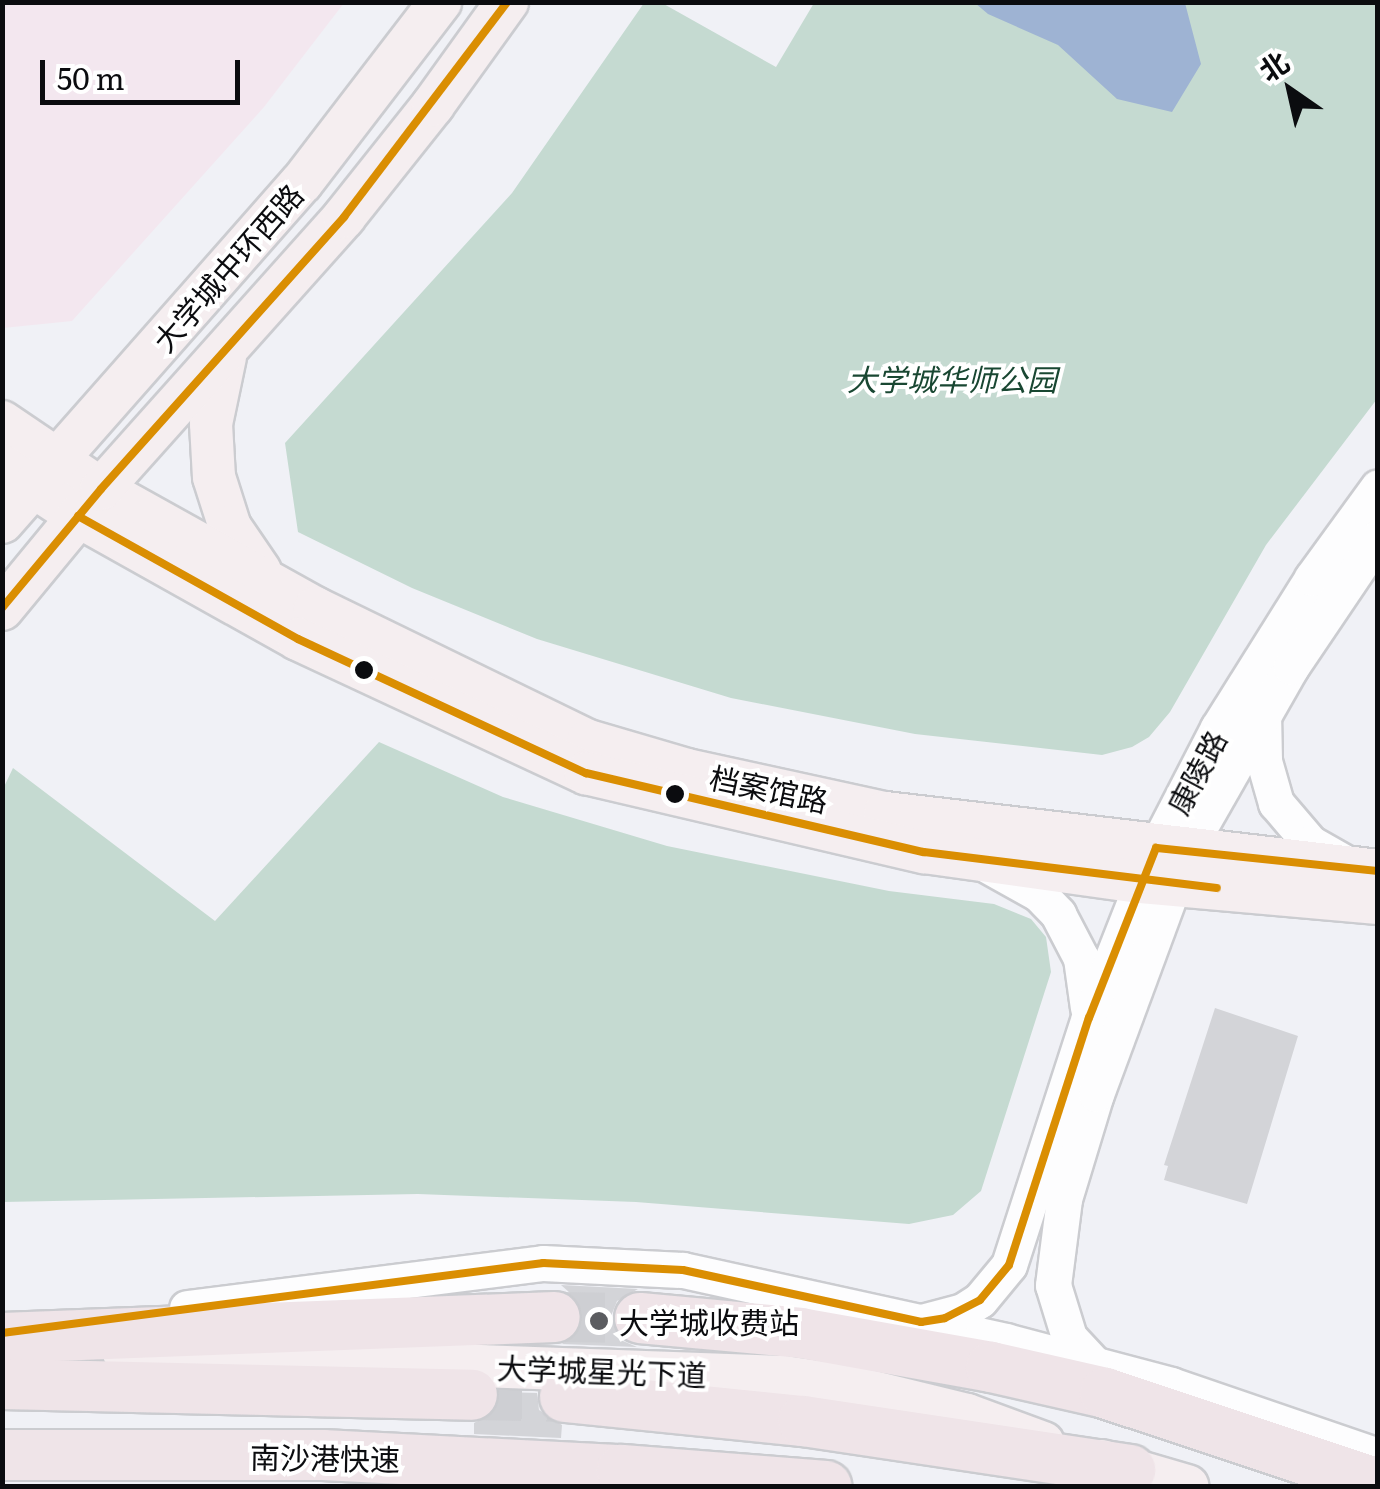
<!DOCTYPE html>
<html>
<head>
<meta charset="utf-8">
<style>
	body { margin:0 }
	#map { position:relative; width:1380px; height:1489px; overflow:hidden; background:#f0f1f6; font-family:Literata,"Noto Sans SC",serif }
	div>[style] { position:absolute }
	.education>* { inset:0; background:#f3e7ef }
	.green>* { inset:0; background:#c5dad1 }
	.water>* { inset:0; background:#9eb3d3 }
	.building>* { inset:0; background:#d3d4d8 }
	.highway-tunnel>* { height:50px; margin-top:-25px; transform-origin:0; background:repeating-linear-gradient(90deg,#cecfd3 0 50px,transparent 0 75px) }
	.roads { filter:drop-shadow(2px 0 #cbccd0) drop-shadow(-2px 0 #cbccd0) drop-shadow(0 2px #cbccd0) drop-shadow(0 -2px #cbccd0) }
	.minor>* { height:35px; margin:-17.5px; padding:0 17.5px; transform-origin:17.5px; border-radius:17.5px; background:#fdfdfe }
	.major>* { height:42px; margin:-21px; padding:0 21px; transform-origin:21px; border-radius:21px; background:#f5eef0 }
	.highway>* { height:50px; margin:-25px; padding:0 25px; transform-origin:25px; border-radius:25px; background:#efe4e8 }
	.bus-1>* { height:8px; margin:-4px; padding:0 4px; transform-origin:4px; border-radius:4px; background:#da8e02 }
	.dots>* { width:28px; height:28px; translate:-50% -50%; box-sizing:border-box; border:5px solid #fff; border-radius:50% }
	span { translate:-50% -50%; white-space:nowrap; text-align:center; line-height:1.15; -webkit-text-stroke:8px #fff; paint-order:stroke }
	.street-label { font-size:30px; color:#0b0c0f }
	.park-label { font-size:30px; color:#194732; font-style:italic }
	.poi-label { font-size:30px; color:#0b0c0f }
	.left { translate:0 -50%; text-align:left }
	.frame { position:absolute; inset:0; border:5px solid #0b0c0f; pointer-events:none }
	.north { position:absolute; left:1240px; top:40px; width:100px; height:100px; -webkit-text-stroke:8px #fff; paint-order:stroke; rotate:326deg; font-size:28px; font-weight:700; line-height:40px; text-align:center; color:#0b0c0f }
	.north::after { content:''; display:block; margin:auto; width:35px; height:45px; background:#0b0c0f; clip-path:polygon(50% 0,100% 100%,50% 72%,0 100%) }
	.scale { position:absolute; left:40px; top:60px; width:200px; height:45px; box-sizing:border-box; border:5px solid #0b0c0f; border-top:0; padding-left:12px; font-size:30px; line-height:35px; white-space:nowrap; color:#0b0c0f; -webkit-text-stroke:8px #fff; paint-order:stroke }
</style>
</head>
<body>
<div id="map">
	<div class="education">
		<i style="clip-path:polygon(3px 2px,344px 2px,344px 3px,264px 107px,72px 321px,3px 328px)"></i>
	</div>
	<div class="green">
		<i style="clip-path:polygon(644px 3px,662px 3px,776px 67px,814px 3px,1377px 3px,1377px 399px,1266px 545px,1170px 712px,1149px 737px,1132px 747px,1102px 755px,915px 734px,731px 698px,537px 639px,412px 588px,298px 532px,285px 443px,512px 193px)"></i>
		<i style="clip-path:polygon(379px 742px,503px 797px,667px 846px,889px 891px,994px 904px,1031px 919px,1046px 937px,1051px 972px,981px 1191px,953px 1215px,909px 1224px,636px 1202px,418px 1194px,3px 1202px,2px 791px,13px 768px,215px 921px)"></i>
	</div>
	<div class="water">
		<i style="clip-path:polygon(975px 3px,1185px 3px,1201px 64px,1172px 112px,1117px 99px,1058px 45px,988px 14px)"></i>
	</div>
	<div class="building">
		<i style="clip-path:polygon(1215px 1008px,1298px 1036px,1247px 1204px,1164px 1180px,1168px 1166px,1164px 1165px)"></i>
		<i style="clip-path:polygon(561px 1285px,638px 1289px,617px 1301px,611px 1316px,623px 1341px,637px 1347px,562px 1344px,580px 1331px,584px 1317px,579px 1301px)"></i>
		<i style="clip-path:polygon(500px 1392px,537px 1393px,539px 1410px,562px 1425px,561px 1438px,474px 1434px,474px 1423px,496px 1411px)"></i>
	</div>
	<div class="highway-tunnel">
		<i style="left:555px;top:1317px;width:85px;rotate:0.7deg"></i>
		<i style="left:472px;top:1395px;width:93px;rotate:1.2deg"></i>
	</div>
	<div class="roads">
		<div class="minor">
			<i style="left:1263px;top:713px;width:48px;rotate:88.8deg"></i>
			<i style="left:1264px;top:761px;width:44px;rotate:74.1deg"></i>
			<i style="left:1276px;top:803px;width:52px;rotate:49.6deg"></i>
			<i style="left:1310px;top:843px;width:43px;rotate:29.6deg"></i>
			<i style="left:987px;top:865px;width:60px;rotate:29.1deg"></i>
			<i style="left:1039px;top:894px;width:28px;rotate:46deg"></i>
			<i style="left:1058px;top:914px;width:50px;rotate:62.4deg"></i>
			<i style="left:1081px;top:958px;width:50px;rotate:82deg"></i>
			<i style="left:187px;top:1308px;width:359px;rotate:-7.2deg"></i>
			<i style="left:543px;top:1263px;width:140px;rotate:2.9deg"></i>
			<i style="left:683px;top:1270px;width:330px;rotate:12.4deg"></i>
			<i style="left:1005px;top:1341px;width:172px;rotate:14.8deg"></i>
			<i style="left:1171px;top:1385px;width:219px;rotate:18.9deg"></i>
			<i style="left:922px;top:1322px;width:42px;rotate:-15deg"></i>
			<i style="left:963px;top:1311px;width:20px;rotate:-33deg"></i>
			<i style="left:980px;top:1300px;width:45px;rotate:-50.4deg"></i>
			<i style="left:1009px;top:1265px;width:260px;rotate:-72.1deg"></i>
			<i style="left:1089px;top:1018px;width:183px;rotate:-68.5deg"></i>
			<i style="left:1156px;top:848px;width:135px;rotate:-62.7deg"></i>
			<i style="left:1218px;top:728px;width:177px;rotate:-57.9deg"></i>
			<i style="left:1312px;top:578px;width:112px;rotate:-54deg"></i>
			<i style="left:1095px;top:1365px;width:38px;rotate:-133deg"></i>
			<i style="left:1069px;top:1337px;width:54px;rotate:-107.1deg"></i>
			<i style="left:1053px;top:1285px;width:87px;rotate:-82.7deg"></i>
			<i style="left:1064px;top:1199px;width:110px;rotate:-73.1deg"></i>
			<i style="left:1096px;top:1094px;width:259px;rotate:-69.7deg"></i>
			<i style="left:1186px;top:851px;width:212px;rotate:-60.3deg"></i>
			<i style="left:1291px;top:667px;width:156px;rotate:-56deg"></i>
		</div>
		<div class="major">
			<i style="left:225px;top:357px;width:68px;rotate:101.8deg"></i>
			<i style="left:211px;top:424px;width:53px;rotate:86.8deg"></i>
			<i style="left:214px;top:477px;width:52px;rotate:72.3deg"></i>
			<i style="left:230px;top:527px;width:53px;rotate:55.7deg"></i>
			<i style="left:2px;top:422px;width:120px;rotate:34.1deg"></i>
			<i style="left:101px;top:489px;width:245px;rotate:29.1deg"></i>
			<i style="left:315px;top:608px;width:304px;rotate:26deg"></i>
			<i style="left:588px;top:741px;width:103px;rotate:16.3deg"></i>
			<i style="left:687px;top:770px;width:203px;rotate:12.3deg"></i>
			<i style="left:885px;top:813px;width:496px;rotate:6.7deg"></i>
			<i style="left:2px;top:466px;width:91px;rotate:33.3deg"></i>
			<i style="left:78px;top:516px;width:252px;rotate:29.2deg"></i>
			<i style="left:298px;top:639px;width:318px;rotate:25deg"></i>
			<i style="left:586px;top:773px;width:347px;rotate:13.2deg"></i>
			<i style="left:924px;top:852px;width:219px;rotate:7.9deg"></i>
			<i style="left:1141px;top:882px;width:238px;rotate:5.1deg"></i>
			<i style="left:2px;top:522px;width:453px;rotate:-48.6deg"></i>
			<i style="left:302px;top:182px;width:227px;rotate:-52.5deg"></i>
			<i style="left:2px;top:609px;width:156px;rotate:-50.5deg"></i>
			<i style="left:101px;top:489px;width:365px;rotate:-48.2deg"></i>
			<i style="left:344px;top:217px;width:143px;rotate:-51.5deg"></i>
			<i style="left:433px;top:105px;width:127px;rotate:-54.3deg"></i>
			<i style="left:124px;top:1353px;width:660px;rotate:2.08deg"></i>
			<i style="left:784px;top:1377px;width:69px;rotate:8.4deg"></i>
			<i style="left:852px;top:1387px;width:118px;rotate:13.7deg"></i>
			<i style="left:967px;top:1415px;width:81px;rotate:20.2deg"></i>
			<i style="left:1101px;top:1461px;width:90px;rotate:16.2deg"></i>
		</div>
		<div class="highway">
			<i style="left:640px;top:1318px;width:162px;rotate:5.3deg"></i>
			<i style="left:801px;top:1333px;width:193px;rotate:10.1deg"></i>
			<i style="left:991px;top:1367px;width:117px;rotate:12.8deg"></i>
			<i style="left:1105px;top:1393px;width:288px;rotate:18.4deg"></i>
			<i style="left:2px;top:1338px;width:553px;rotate:-2.17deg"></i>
			<i style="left:2px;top:1384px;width:470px;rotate:1.3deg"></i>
			<i style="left:565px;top:1397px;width:239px;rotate:5.8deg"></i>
			<i style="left:803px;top:1421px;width:331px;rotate:8.5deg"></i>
			<i style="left:2px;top:1455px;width:321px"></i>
			<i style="left:323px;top:1455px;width:299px;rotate:2.9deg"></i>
			<i style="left:622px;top:1470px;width:205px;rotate:4.5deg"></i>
		</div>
	</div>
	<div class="bus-1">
		<i style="left:78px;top:516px;width:252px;rotate:29.2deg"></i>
		<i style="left:298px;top:639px;width:318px;rotate:25deg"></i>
		<i style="left:586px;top:773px;width:347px;rotate:13.2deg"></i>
		<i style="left:924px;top:852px;width:295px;rotate:7deg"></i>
		<i style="left:2px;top:608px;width:155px;rotate:-50.2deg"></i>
		<i style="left:101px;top:489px;width:365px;rotate:-48.2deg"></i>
		<i style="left:344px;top:217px;width:270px;rotate:-52.8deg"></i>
		<i style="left:2px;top:1333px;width:546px;rotate:-7.37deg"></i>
		<i style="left:543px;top:1263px;width:140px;rotate:2.9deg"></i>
		<i style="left:683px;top:1270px;width:244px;rotate:12.3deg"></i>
		<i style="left:921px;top:1322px;width:24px;rotate:-9deg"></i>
		<i style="left:945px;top:1318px;width:39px;rotate:-27deg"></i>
		<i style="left:980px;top:1300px;width:45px;rotate:-50.4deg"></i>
		<i style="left:1009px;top:1265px;width:260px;rotate:-72.1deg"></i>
		<i style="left:1089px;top:1018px;width:183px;rotate:-68.5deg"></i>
		<i style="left:1156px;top:848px;width:223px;rotate:5.9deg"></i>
	</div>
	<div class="dots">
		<i style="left:364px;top:670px;background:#0b0c0f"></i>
		<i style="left:675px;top:794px;background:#0b0c0f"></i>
		<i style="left:599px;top:1321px;background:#5b5c60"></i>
	</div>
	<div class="street-label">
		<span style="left:227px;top:267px;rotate:-49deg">大学城中环西路</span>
		<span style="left:1196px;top:772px;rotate:-62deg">康陵路</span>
		<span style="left:769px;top:788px;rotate:12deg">档案馆路</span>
		<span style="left:602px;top:1370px;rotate:2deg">大学城星光下道</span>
		<span style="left:325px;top:1457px;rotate:1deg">南沙港快速</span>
	</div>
	<div class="park-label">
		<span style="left:952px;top:378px">大学城华师公园</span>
	</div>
	<div class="poi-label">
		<span class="left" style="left:619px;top:1321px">大学城收费站</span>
	</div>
	<div class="frame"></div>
	<div class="north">北</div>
	<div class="scale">50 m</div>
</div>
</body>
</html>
